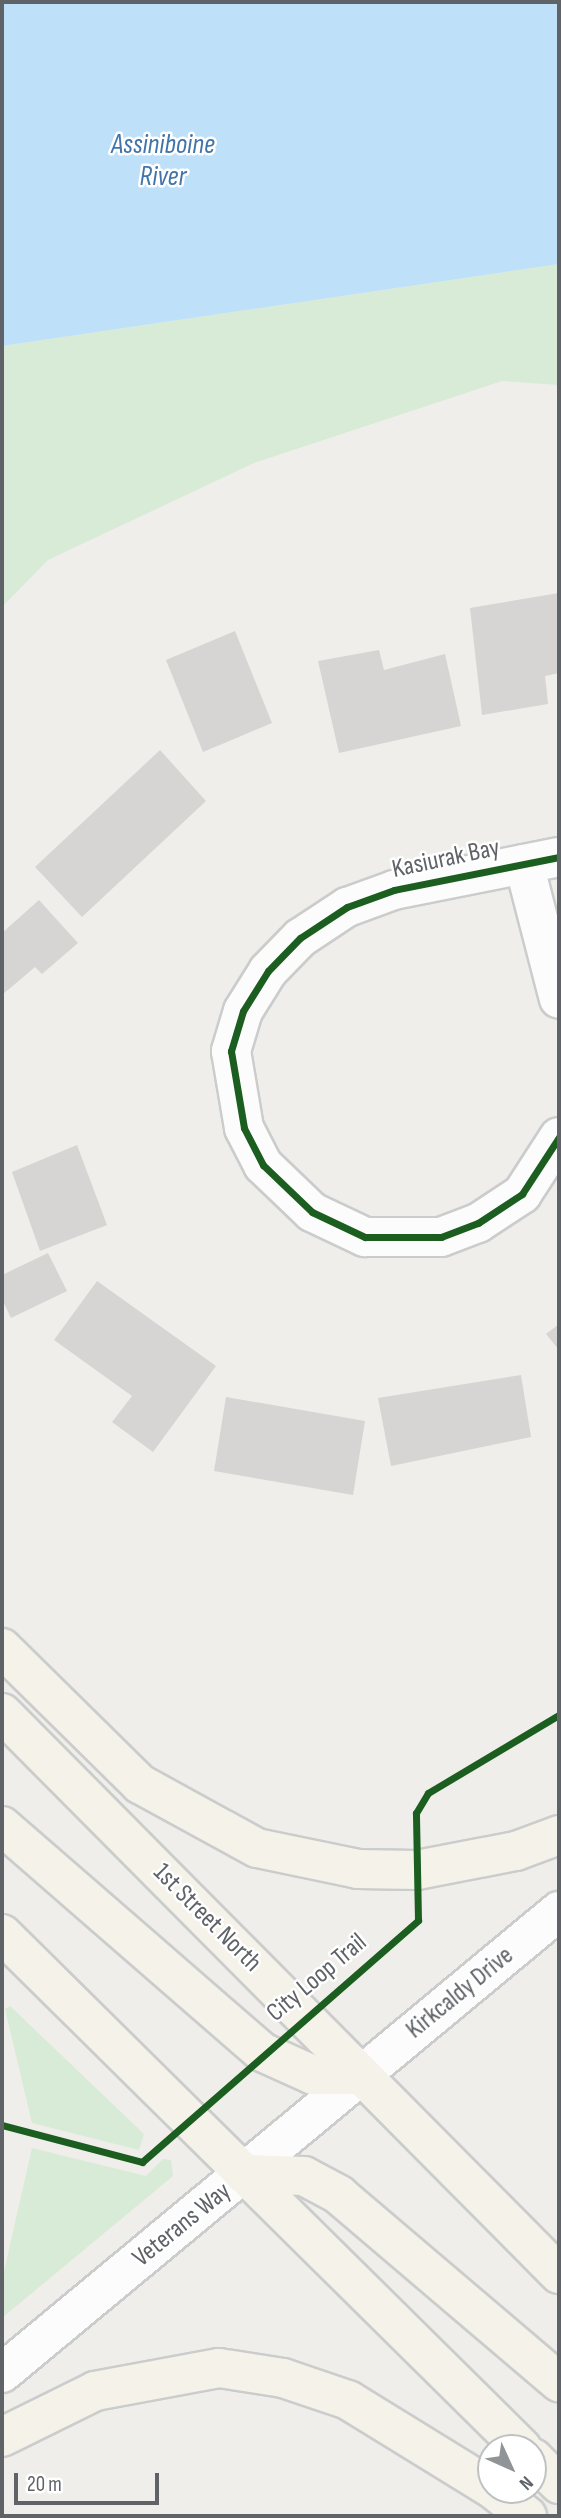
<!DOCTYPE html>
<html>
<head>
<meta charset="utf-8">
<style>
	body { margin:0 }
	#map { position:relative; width:561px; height:2518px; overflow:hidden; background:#efeeea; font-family:"Sofia Sans Condensed",sans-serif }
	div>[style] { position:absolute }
	.green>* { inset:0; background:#d8ebd6 }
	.water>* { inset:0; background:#bfe0f9 }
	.building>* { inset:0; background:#d6d5d3 }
	.roads { filter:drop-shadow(2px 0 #cbcccc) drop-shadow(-2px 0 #cbcccc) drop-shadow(0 2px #cbcccc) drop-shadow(0 -2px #cbcccc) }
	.street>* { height:38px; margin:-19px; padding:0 19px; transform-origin:19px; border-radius:19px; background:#fdfcfc }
	.secondary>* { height:38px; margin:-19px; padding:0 19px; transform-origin:19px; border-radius:19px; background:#fdfcfc }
	.primary>* { height:38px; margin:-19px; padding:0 19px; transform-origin:19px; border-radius:19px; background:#f4f2e9 }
	.cycleway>* { height:7px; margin:-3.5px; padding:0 3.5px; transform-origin:3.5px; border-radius:3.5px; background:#1b5e20 }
	span { translate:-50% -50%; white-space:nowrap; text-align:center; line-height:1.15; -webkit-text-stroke:5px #fff; paint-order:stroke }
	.street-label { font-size:26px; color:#5f6368 }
	.water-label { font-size:28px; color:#4174aa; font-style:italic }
	.frame { position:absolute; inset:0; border:4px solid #5f6368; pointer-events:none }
	.north { position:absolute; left:477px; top:2434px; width:70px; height:70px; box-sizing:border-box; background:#fff; border:2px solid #bfc1c3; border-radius:50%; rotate:135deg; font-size:19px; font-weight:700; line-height:28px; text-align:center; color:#5f6368 }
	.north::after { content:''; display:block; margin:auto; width:24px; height:32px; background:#919496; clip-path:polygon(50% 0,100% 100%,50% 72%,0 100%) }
	.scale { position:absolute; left:14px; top:2473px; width:145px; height:32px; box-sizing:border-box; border:4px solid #5f6368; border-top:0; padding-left:9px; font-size:21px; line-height:24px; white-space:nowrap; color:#5f6368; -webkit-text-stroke:5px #fff; paint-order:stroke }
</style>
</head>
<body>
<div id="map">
	<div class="green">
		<i style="clip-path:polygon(559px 264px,559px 385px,502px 381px,254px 463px,48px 560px,2px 607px,2px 346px)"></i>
		<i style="clip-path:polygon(10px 2006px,144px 2134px,139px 2150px,32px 2123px,5px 2009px)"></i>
		<i style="clip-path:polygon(32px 2148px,146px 2176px,163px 2159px,171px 2160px,173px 2176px,2px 2318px,2px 2280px)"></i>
	</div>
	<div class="water">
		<i style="clip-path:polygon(2px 2px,559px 2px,559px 264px,2px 346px)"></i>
	</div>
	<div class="building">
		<i style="clip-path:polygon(559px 593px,559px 673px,545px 676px,548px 704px,482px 715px,470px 608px)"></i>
		<i style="clip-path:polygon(235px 631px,272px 723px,203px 752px,166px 660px)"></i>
		<i style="clip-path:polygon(379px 650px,384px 670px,445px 654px,461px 726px,339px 753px,318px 661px)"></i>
		<i style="clip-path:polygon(160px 750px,206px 801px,82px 917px,35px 867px)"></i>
		<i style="clip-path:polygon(39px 900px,78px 943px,42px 974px,35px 967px,2px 995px,2px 933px)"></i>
		<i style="clip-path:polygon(77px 1145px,107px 1225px,40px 1251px,12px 1172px)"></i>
		<i style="clip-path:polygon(48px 1253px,67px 1291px,11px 1318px,2px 1299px,2px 1275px)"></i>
		<i style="clip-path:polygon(97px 1281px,216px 1366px,153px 1452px,112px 1422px,132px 1396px,54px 1340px)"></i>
		<i style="clip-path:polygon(559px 1324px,559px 1350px,546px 1334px)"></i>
		<i style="clip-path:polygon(521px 1375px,531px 1437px,391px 1466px,378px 1398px)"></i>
		<i style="clip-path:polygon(226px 1397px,365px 1421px,353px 1495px,214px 1471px)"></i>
	</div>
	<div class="roads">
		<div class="street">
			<i style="left:559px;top:857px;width:168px;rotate:168.7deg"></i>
			<i style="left:394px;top:890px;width:50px;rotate:160.1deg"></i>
			<i style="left:347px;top:907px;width:56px;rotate:146.6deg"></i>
			<i style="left:300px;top:938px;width:46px;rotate:134.1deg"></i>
			<i style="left:268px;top:971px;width:47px;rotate:122deg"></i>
			<i style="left:243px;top:1011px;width:42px;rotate:106.7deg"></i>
			<i style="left:231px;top:1051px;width:78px;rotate:80.4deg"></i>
			<i style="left:244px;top:1128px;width:42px;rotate:62.8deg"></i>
			<i style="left:263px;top:1165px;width:68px;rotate:43.8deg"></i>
			<i style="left:312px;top:1212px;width:59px;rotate:25.3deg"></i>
			<i style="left:365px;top:1237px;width:76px"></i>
			<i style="left:441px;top:1237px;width:40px;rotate:-21deg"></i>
			<i style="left:478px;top:1223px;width:53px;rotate:-33.4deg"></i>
			<i style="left:522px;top:1194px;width:68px;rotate:-57deg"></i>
			<i style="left:524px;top:864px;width:139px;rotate:75.5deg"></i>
		</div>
		<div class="secondary">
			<i style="left:2px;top:2373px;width:724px;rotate:-39.67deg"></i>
		</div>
		<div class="primary">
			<i style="left:2px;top:1648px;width:194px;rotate:44.6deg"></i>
			<i style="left:140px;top:1784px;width:133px;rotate:28.7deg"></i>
			<i style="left:257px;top:1848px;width:103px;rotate:11.7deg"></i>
			<i style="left:358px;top:1869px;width:59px;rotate:1deg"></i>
			<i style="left:417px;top:1870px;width:101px;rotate:-10.9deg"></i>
			<i style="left:516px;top:1851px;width:46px;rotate:-20.4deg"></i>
			<i style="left:2px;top:1713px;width:791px;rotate:45.2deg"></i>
			<i style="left:2px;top:1826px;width:344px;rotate:41deg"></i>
			<i style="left:262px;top:2052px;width:56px;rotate:24.3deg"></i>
			<i style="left:313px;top:2075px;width:47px"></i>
			<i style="left:2px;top:1934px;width:731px;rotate:44.67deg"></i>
			<i style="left:244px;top:2174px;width:60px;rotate:1.9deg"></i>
			<i style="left:304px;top:2176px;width:40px;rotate:28deg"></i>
			<i style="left:339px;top:2195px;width:289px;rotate:40.4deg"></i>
			<i style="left:2px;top:2437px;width:104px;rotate:-26.3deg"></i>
			<i style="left:95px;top:2391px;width:126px;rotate:-10.5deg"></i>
			<i style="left:219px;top:2368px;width:65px;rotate:8.9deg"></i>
			<i style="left:283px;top:2378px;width:69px;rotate:18.7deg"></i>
			<i style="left:348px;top:2400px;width:168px;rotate:31.6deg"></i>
			<i style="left:533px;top:2458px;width:37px;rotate:45deg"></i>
			<i style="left:494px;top:2490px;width:42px;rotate:38.2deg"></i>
		</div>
	</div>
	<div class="cycleway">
		<i style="left:559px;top:857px;width:168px;rotate:168.7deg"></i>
		<i style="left:394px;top:890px;width:50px;rotate:160.1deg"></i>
		<i style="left:347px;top:907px;width:56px;rotate:146.6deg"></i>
		<i style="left:300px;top:938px;width:46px;rotate:134.1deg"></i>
		<i style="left:268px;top:971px;width:47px;rotate:122deg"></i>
		<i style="left:243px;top:1011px;width:42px;rotate:106.7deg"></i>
		<i style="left:231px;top:1051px;width:78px;rotate:80.4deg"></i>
		<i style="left:244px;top:1128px;width:42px;rotate:62.8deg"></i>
		<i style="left:263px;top:1165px;width:68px;rotate:43.8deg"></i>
		<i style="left:312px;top:1212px;width:59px;rotate:25.3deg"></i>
		<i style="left:365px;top:1237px;width:76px"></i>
		<i style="left:441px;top:1237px;width:40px;rotate:-21deg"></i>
		<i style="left:478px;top:1223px;width:53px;rotate:-33.4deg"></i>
		<i style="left:522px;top:1194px;width:68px;rotate:-57deg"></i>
		<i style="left:2px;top:2125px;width:145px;rotate:14.8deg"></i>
		<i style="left:142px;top:2162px;width:367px;rotate:-41.2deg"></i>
		<i style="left:418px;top:1920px;width:107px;rotate:-91.1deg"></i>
		<i style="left:416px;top:1813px;width:23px;rotate:-59deg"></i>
		<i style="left:428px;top:1793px;width:152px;rotate:-30.8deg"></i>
	</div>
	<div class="street-label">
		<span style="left:446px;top:859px;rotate:-12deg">Kasiurak Bay</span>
		<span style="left:207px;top:1918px;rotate:45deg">1st Street North</span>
		<span style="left:317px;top:1978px;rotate:-40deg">City Loop Trail</span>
		<span style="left:460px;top:1993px;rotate:-39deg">Kirkcaldy Drive</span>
		<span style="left:182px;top:2225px;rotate:-39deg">Veterans Way</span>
	</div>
	<div class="water-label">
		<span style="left:163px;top:161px">Assiniboine<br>River</span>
	</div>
	<div class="frame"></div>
	<div class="north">N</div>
	<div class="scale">20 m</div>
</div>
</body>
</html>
